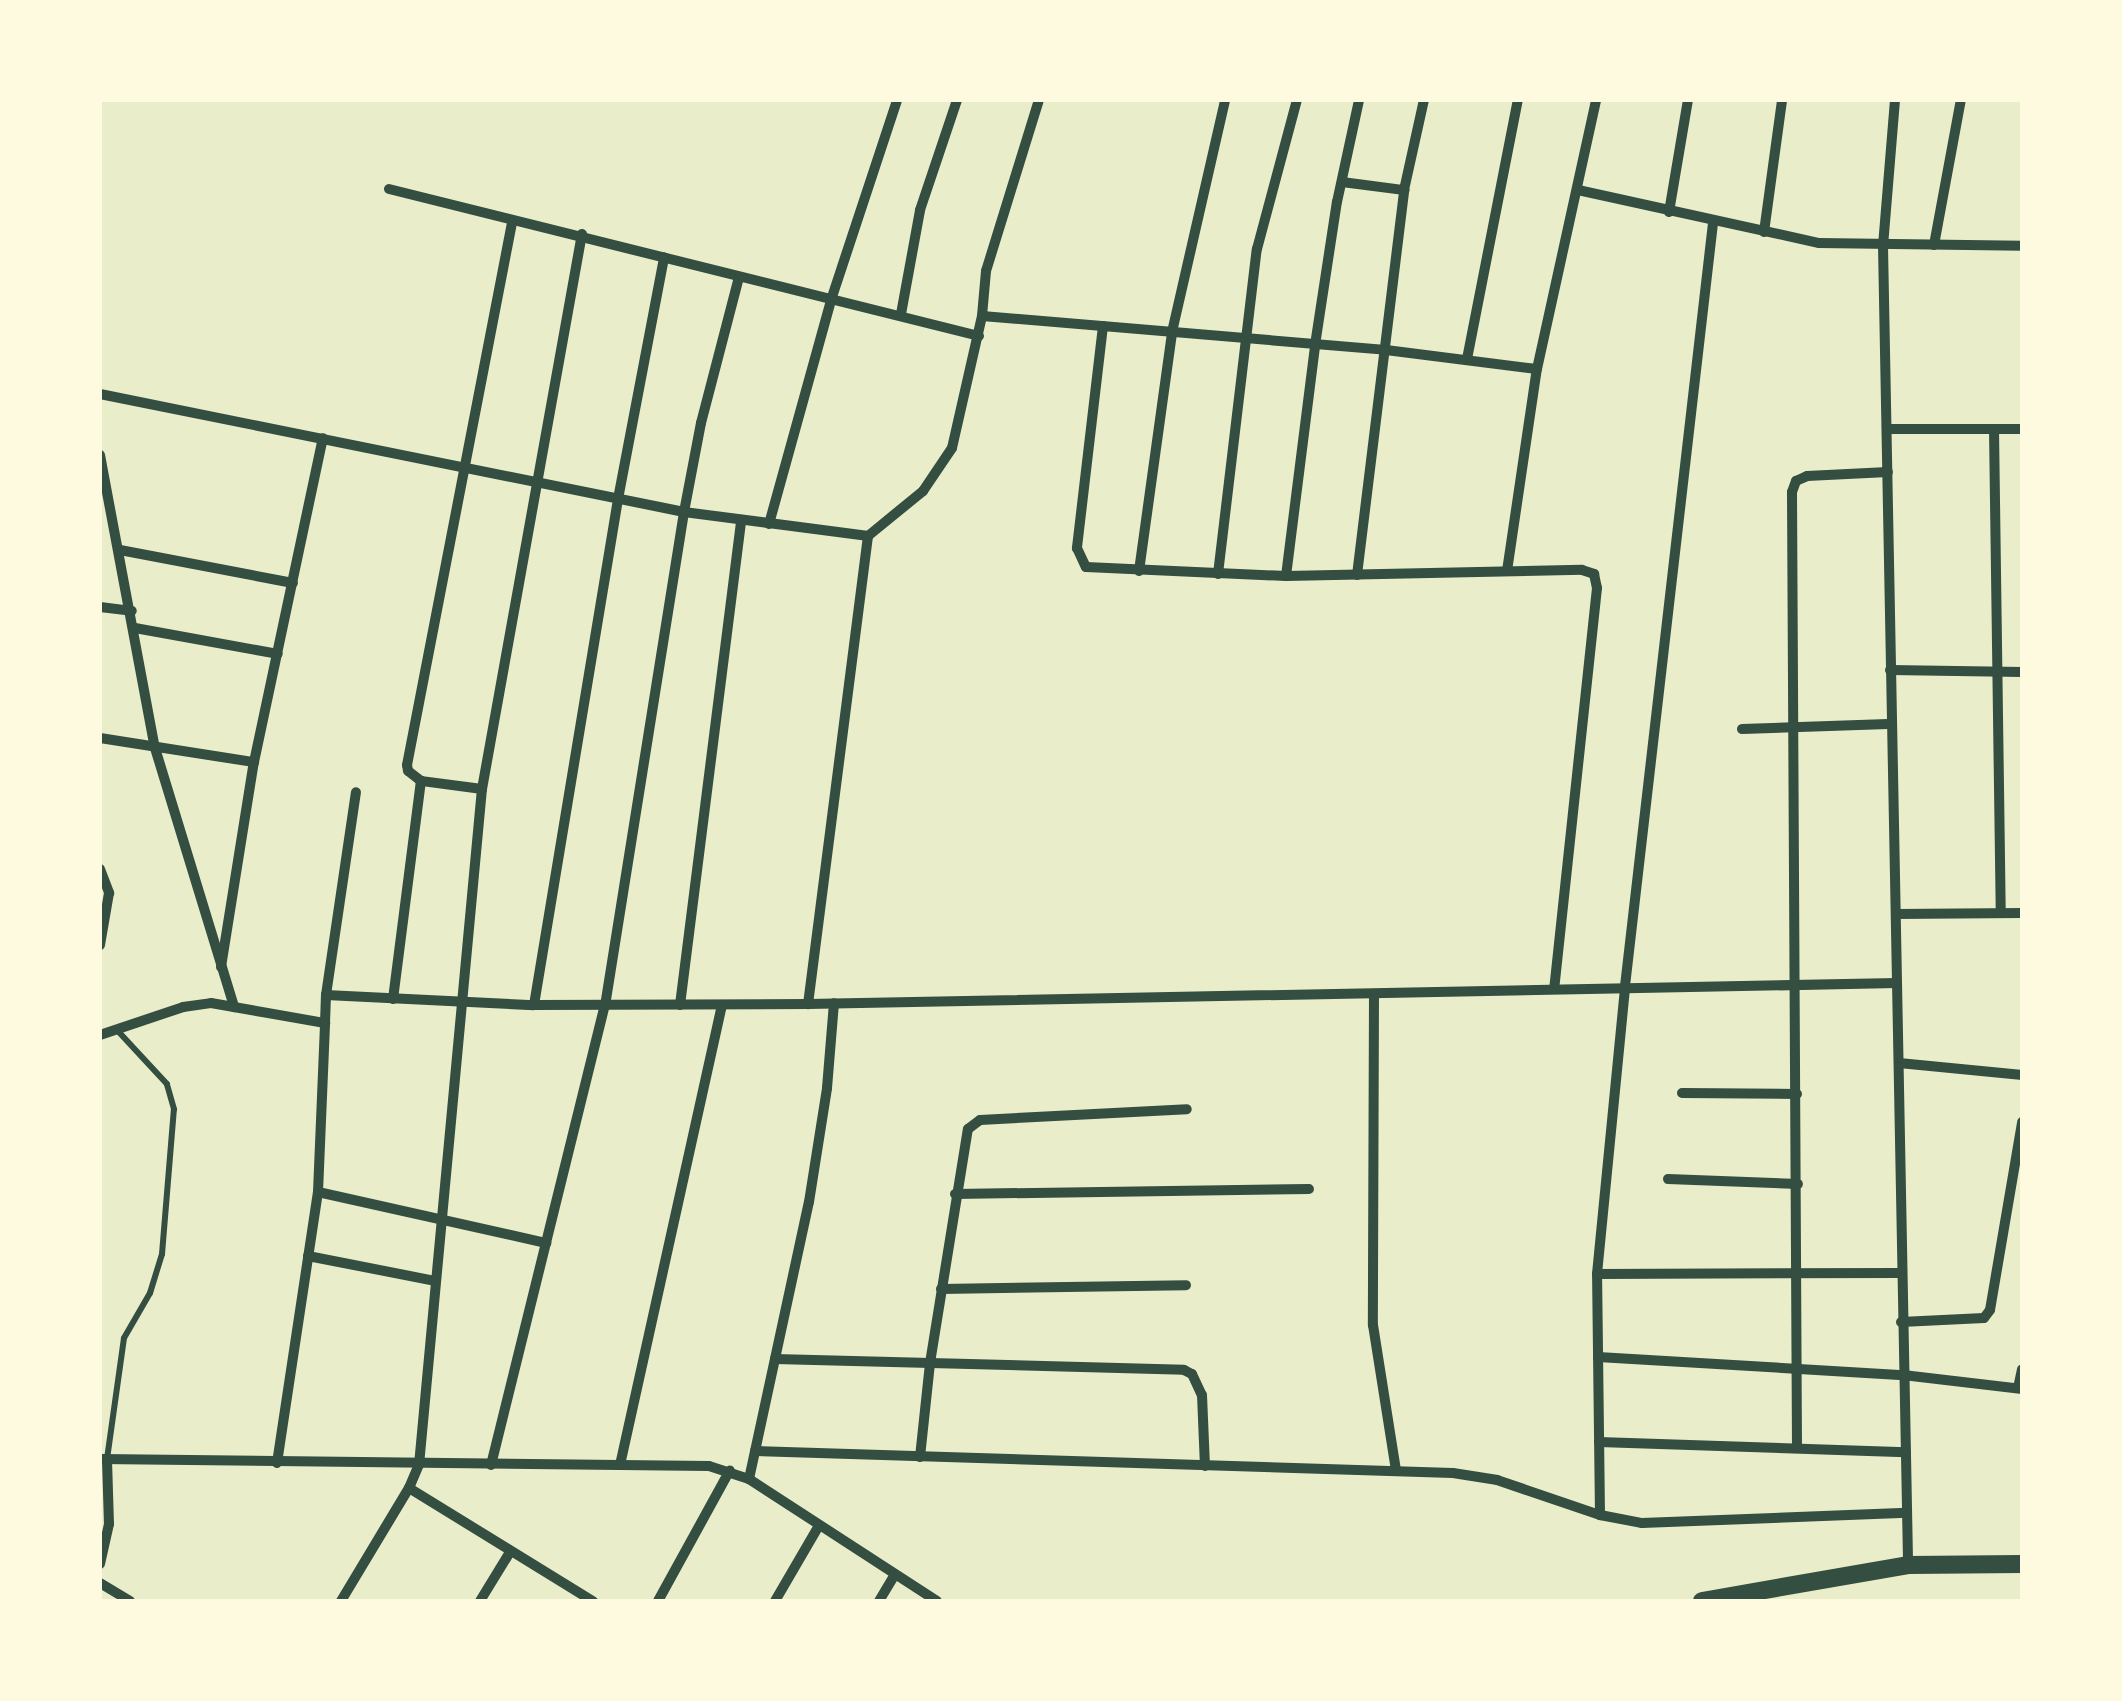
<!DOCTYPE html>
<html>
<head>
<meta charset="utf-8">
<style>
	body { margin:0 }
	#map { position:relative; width:2122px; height:1701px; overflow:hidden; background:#e9edc9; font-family:"Zilla Slab",serif }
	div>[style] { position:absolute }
	.service>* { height:6px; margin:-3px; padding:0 3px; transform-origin:3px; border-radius:3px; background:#344e41 }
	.minor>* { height:10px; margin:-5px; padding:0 5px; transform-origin:5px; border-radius:5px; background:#344e41 }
	.secondary>* { height:18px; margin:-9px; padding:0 9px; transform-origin:9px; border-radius:9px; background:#344e41 }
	span { translate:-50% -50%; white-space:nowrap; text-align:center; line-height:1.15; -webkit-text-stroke:8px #fefae0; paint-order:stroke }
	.frame { position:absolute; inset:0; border:102px solid #fefae0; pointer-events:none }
</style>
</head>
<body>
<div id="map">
	<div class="service">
		<i style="left:107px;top:1459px;width:122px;rotate:-82deg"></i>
		<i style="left:124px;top:1338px;width:52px;rotate:-60deg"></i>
		<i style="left:150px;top:1293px;width:41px;rotate:-72.9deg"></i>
		<i style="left:162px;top:1254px;width:145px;rotate:-85.3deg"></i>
		<i style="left:174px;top:1109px;width:26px;rotate:-106deg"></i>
		<i style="left:167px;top:1084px;width:74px;rotate:-132.8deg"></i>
	</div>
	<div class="minor">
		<i style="left:1895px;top:100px;width:146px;rotate:94.7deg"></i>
		<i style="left:1883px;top:246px;width:1319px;rotate:88.91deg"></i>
		<i style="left:1342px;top:182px;width:63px;rotate:7.4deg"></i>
		<i style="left:389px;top:189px;width:608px;rotate:13.99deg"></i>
		<i style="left:1578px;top:190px;width:247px;rotate:12.4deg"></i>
		<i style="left:1819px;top:243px;width:203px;rotate:0.8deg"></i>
		<i style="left:1669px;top:212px;width:114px;rotate:-80.4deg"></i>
		<i style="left:1764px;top:232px;width:133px;rotate:-82.2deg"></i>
		<i style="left:1934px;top:245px;width:147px;rotate:-79.5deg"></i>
		<i style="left:901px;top:314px;width:106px;rotate:-79.6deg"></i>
		<i style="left:920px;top:210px;width:116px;rotate:-71.4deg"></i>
		<i style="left:982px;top:316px;width:45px;rotate:-84.9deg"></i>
		<i style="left:986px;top:271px;width:179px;rotate:-72.8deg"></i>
		<i style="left:1103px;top:326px;width:224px;rotate:96.7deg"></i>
		<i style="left:1077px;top:548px;width:21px;rotate:65deg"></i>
		<i style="left:1086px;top:567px;width:200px;rotate:2.6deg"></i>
		<i style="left:1286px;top:576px;width:296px;rotate:-1.2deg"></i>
		<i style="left:1582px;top:570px;width:13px;rotate:18deg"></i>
		<i style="left:1594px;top:574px;width:14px;rotate:78deg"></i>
		<i style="left:1597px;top:588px;width:402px;rotate:96.1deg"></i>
		<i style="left:1467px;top:359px;width:264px;rotate:-78.9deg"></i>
		<i style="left:100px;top:394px;width:596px;rotate:11.42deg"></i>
		<i style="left:684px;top:512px;width:186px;rotate:7.4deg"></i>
		<i style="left:868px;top:536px;width:472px;rotate:97.3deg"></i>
		<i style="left:808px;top:1004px;width:1089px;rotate:-1.1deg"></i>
		<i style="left:1887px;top:429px;width:135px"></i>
		<i style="left:1994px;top:429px;width:484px;rotate:89.2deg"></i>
		<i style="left:100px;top:455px;width:298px;rotate:79.4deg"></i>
		<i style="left:155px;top:748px;width:271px;rotate:73deg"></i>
		<i style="left:769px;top:524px;width:236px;rotate:-74.5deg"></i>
		<i style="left:832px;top:297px;width:207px;rotate:-71.7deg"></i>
		<i style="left:868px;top:536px;width:71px;rotate:-39.3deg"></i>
		<i style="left:923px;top:491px;width:52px;rotate:-56deg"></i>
		<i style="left:952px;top:448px;width:135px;rotate:-77.2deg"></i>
		<i style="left:982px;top:316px;width:405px;rotate:4.8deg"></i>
		<i style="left:1386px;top:350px;width:152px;rotate:7.2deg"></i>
		<i style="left:120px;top:550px;width:176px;rotate:10.8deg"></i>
		<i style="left:1139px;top:571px;width:241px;rotate:-82.1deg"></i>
		<i style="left:1172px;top:332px;width:238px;rotate:-77.1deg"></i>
		<i style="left:1507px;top:571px;width:204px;rotate:-81.6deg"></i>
		<i style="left:1537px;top:369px;width:275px;rotate:-77.6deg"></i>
		<i style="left:1218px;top:574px;width:327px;rotate:-83.2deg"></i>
		<i style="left:1257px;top:249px;width:154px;rotate:-75deg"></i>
		<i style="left:1357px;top:575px;width:388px;rotate:-83deg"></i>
		<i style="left:1404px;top:190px;width:92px;rotate:-77.5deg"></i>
		<i style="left:1286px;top:576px;width:233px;rotate:-82.8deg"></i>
		<i style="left:1315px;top:345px;width:145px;rotate:-81.3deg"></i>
		<i style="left:1337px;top:202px;width:104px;rotate:-77.8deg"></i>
		<i style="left:100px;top:607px;width:32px;rotate:7deg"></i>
		<i style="left:135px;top:628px;width:145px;rotate:10.3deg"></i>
		<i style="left:1890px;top:670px;width:132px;rotate:0.9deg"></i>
		<i style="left:1742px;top:729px;width:146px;rotate:-2deg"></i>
		<i style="left:100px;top:738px;width:156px;rotate:8.9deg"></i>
		<i style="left:482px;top:789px;width:62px;rotate:-172.5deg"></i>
		<i style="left:421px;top:781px;width:16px;rotate:-142deg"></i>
		<i style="left:408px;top:771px;width:6px;rotate:-99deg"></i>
		<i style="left:407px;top:765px;width:552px;rotate:-79.04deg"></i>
		<i style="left:100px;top:869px;width:26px;rotate:69deg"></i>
		<i style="left:109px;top:893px;width:53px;rotate:99.8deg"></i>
		<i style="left:1896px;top:914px;width:126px;rotate:-0.5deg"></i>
		<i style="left:221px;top:967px;width:208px;rotate:-80.9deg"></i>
		<i style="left:254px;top:762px;width:331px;rotate:-78deg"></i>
		<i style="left:1374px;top:994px;width:331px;rotate:90.2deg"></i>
		<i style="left:1373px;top:1325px;width:147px;rotate:81deg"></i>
		<i style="left:326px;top:995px;width:205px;rotate:-81.6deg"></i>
		<i style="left:393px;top:999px;width:220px;rotate:-82.7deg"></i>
		<i style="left:534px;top:1005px;width:513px;rotate:-80.57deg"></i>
		<i style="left:618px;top:499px;width:246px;rotate:-79.2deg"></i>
		<i style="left:680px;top:1005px;width:489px;rotate:-82.8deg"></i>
		<i style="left:100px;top:1035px;width:88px;rotate:-18.6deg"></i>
		<i style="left:183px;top:1007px;width:28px;rotate:-8deg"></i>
		<i style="left:211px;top:1003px;width:116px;rotate:10deg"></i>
		<i style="left:325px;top:1023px;width:28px;rotate:-88deg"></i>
		<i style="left:326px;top:995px;width:208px;rotate:2.8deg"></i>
		<i style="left:534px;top:1005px;width:274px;rotate:-0.2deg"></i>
		<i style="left:1899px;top:1063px;width:124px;rotate:5.6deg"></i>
		<i style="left:1682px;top:1093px;width:115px;rotate:0.5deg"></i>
		<i style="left:1668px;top:1179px;width:130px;rotate:2.2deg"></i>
		<i style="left:318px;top:1192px;width:234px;rotate:12.6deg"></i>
		<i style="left:955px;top:1194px;width:354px;rotate:-0.8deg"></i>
		<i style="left:308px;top:1256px;width:129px;rotate:11.1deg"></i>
		<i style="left:1597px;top:1274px;width:304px;rotate:-0.2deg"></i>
		<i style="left:941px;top:1289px;width:245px;rotate:-0.9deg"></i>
		<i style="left:1901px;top:1322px;width:83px;rotate:-2.8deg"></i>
		<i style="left:1984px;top:1318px;width:10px;rotate:-53deg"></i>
		<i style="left:1990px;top:1310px;width:191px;rotate:-80.3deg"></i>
		<i style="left:1598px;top:1357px;width:306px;rotate:3.4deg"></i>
		<i style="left:1903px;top:1375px;width:120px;rotate:6.7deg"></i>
		<i style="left:775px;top:1359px;width:409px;rotate:1.5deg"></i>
		<i style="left:1184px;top:1370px;width:9px;rotate:27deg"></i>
		<i style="left:1192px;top:1374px;width:23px;rotate:65deg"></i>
		<i style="left:1202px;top:1395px;width:71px;rotate:87.6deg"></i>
		<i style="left:2018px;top:1388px;width:19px;rotate:-78deg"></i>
		<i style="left:1599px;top:1442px;width:307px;rotate:1.9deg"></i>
		<i style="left:1797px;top:1448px;width:956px;rotate:-90.3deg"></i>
		<i style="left:1792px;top:492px;width:12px;rotate:-70deg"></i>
		<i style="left:1796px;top:481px;width:12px;rotate:-24deg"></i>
		<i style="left:1807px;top:476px;width:81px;rotate:-2.8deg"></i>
		<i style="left:755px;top:1451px;width:698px;rotate:1.81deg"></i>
		<i style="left:1453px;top:1473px;width:45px;rotate:9deg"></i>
		<i style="left:1497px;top:1480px;width:109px;rotate:18.8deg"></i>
		<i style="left:1600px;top:1515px;width:43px;rotate:10.8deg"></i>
		<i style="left:1642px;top:1523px;width:265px;rotate:-2.2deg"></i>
		<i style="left:920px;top:1457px;width:95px;rotate:-83.9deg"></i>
		<i style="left:930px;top:1363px;width:237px;rotate:-80.8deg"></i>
		<i style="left:968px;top:1129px;width:15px;rotate:-37deg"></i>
		<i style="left:980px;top:1120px;width:207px;rotate:-3deg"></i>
		<i style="left:100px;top:1459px;width:609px;rotate:0.66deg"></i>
		<i style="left:709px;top:1466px;width:42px;rotate:18deg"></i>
		<i style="left:749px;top:1479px;width:224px;rotate:33deg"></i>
		<i style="left:277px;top:1463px;width:274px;rotate:-81.4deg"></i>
		<i style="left:318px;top:1192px;width:169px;rotate:-87.6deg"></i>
		<i style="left:491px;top:1465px;width:473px;rotate:-76.1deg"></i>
		<i style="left:605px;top:1006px;width:500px;rotate:-80.91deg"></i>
		<i style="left:684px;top:512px;width:91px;rotate:-79.2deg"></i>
		<i style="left:701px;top:423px;width:151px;rotate:-75.4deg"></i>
		<i style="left:620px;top:1465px;width:471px;rotate:-77.5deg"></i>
		<i style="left:749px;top:1479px;width:283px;rotate:-77.8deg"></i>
		<i style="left:809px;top:1202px;width:115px;rotate:-81deg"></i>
		<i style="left:827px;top:1088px;width:85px;rotate:-85.3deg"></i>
		<i style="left:409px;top:1488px;width:216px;rotate:31.6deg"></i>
		<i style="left:1600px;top:1515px;width:241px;rotate:-90.7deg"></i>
		<i style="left:1597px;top:1274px;width:289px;rotate:-84.4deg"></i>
		<i style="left:1625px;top:986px;width:768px;rotate:-83.42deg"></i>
		<i style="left:100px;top:1564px;width:41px;rotate:-77.3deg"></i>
		<i style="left:109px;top:1524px;width:65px;rotate:-91.8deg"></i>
		<i style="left:100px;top:1583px;width:35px;rotate:31deg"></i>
		<i style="left:341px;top:1601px;width:132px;rotate:-59deg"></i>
		<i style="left:409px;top:1488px;width:25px;rotate:-67deg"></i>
		<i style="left:419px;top:1465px;width:679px;rotate:-84.68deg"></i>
		<i style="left:482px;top:789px;width:564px;rotate:-79.79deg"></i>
		<i style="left:480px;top:1601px;width:57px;rotate:-58.5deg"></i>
		<i style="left:658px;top:1601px;width:149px;rotate:-61.2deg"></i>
		<i style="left:775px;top:1601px;width:86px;rotate:-59.8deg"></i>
		<i style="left:879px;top:1601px;width:29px;rotate:-59deg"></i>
	</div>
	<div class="secondary">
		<i style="left:1702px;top:1601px;width:209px;rotate:-9.9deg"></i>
		<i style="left:1908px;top:1565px;width:114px;rotate:-0.5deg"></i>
	</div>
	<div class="frame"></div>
</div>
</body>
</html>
